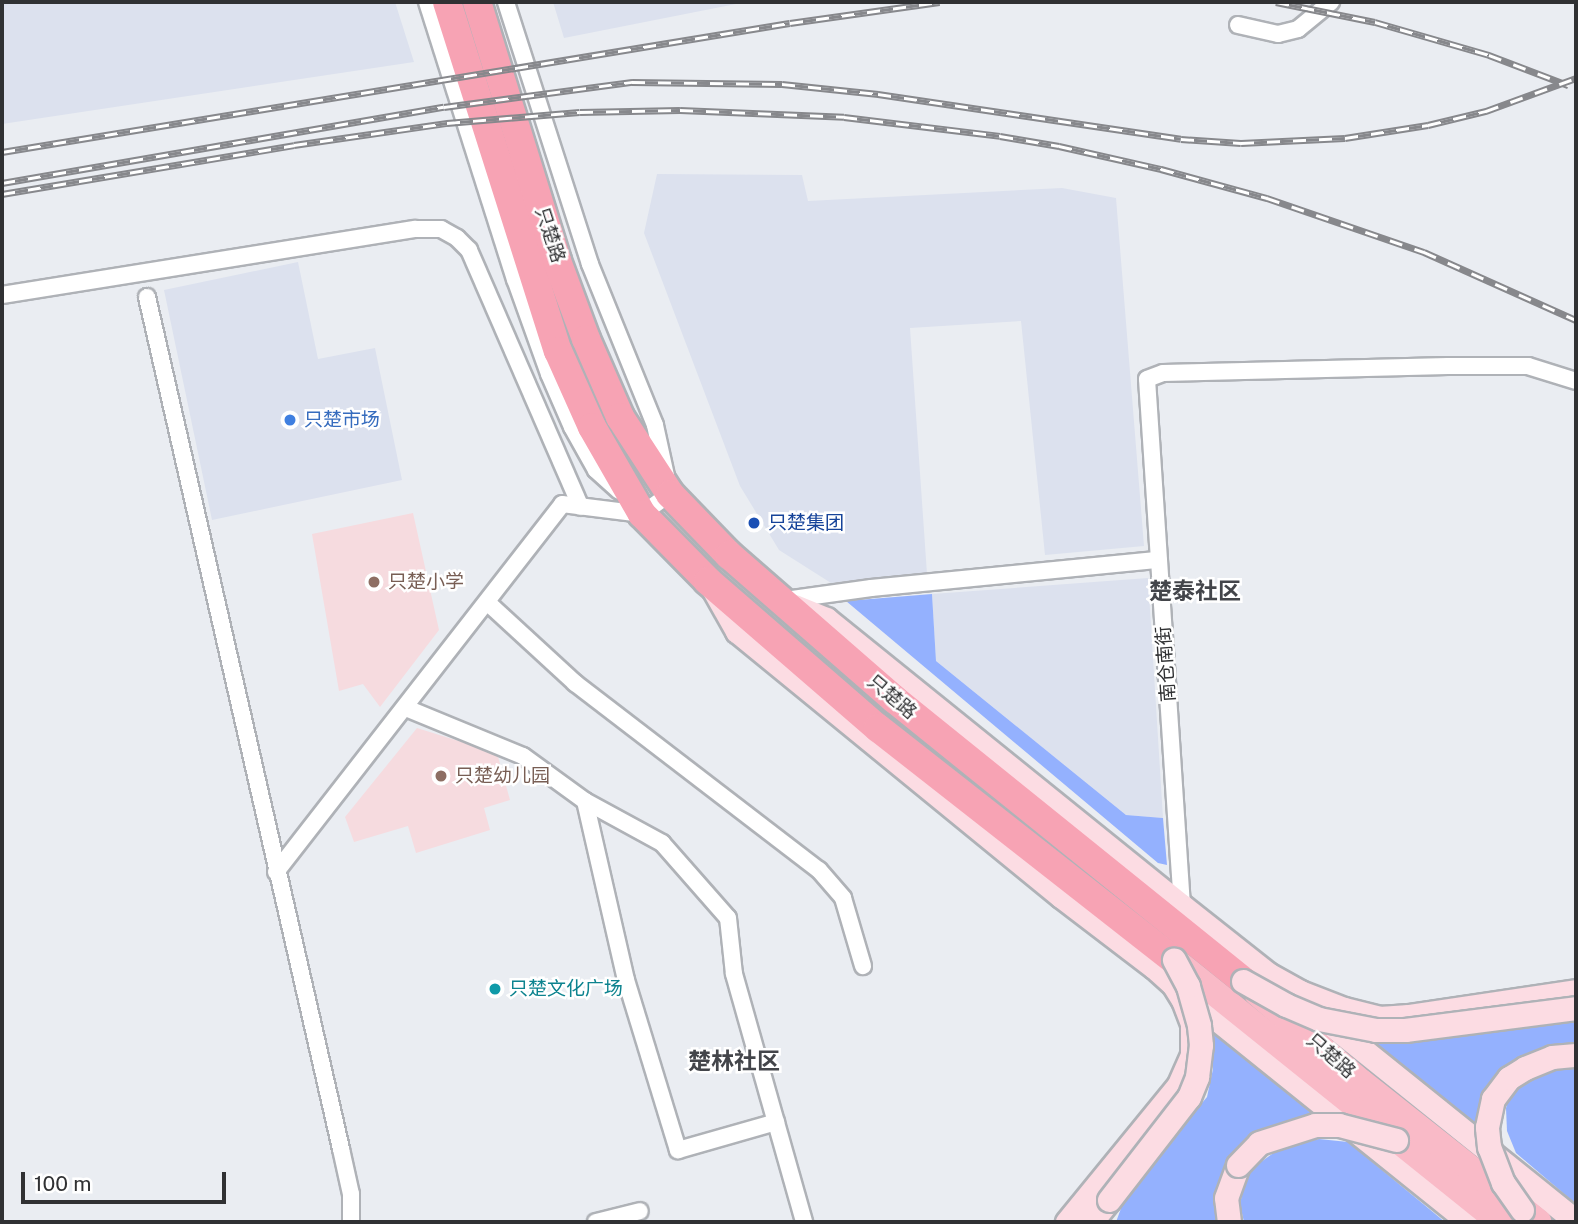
<!DOCTYPE html>
<html>
<head>
<meta charset="utf-8">
<style>
	body { margin:0 }
	#map { position:relative; width:1578px; height:1224px; overflow:hidden; background:#eaedf2; font-family:"Public Sans","Noto Sans SC",sans-serif }
	div>[style] { position:absolute }
	.built>* { inset:0; background:#dce1ee }
	.education>* { inset:0; background:#f6dbdf }
	.forest>* { inset:0; background:#94b1fe }
	.roads { filter:drop-shadow(2px 0 #afb2b7) drop-shadow(-2px 0 #afb2b7) drop-shadow(0 2px #afb2b7) drop-shadow(0 -2px #afb2b7) }
	.minor>* { height:16px; margin:-8px; padding:0 8px; transform-origin:8px; border-radius:8px; background:#fff }
	.secondary>* { height:23px; margin:-11.5px; padding:0 11.5px; transform-origin:11.5px; border-radius:11.5px; background:#fcdce3 }
	.primary>* { height:26px; margin:-13px; padding:0 13px; transform-origin:13px; border-radius:13px; background:#f9bac7 }
	.trunk>* { height:28px; margin:-14px; padding:0 14px; transform-origin:14px; border-radius:14px; background:#f7a3b4 }
	.rail>* { height:7px; margin-top:-3.5px; transform-origin:0; background:repeating-linear-gradient(90deg,#fff 0 13px,#87888c 0 26px); box-sizing:border-box; border-block:2px solid #87888c }
	.bridges { filter:drop-shadow(2px 0 #afb2b7) drop-shadow(-2px 0 #afb2b7) drop-shadow(0 2px #afb2b7) drop-shadow(0 -2px #afb2b7) }
	.secondary-bridge>* { height:23px; margin:-11.5px; padding:0 11.5px; transform-origin:11.5px; border-radius:11.5px; background:#fcdce3 }
	.dots>* { width:19px; height:19px; translate:-50% -50%; box-sizing:border-box; border:4px solid #fff; border-radius:50% }
	span { translate:-50% -50%; white-space:nowrap; text-align:center; line-height:1.15; -webkit-text-stroke:5px #fff; paint-order:stroke }
	.street-label { font-size:19px; color:#303133 }
	.shop-label { font-size:19px; color:#366cbe }
	.left { translate:0 -50%; text-align:left }
	.transit-label { font-size:19px; color:#164399 }
	.education-label { font-size:19px; color:#785e54 }
	.culture-label { font-size:19px; color:#0d838f }
	.quarter-label { font-size:23px; color:#43454a; font-weight:700 }
	.frame { position:absolute; inset:0; border:4px solid #303133; pointer-events:none }
	.scale { position:absolute; left:21px; top:1172px; width:205px; height:32px; box-sizing:border-box; border:4px solid #303133; border-top:0; padding-left:9px; font-size:21px; line-height:24px; white-space:nowrap; color:#303133; -webkit-text-stroke:5px #fff; paint-order:stroke }
</style>
</head>
<body>
<div id="map">
	<div class="built">
		<i style="clip-path:polygon(2px 2px,395px 2px,414px 62px,2px 124px)"></i>
		<i style="clip-path:polygon(553px 2px,746px 2px,564px 38px)"></i>
		<i style="clip-path:polygon(657px 174px,802px 175px,808px 201px,1062px 188px,1116px 198px,1144px 546px,1045px 555px,1021px 321px,910px 328px,927px 574px,831px 583px,779px 550px,740px 486px,644px 233px)"></i>
		<i style="clip-path:polygon(298px 262px,318px 359px,375px 348px,402px 480px,212px 520px,164px 290px)"></i>
		<i style="clip-path:polygon(1148px 578px,1163px 818px,1126px 815px,936px 661px,932px 594px)"></i>
	</div>
	<div class="education">
		<i style="clip-path:polygon(413px 513px,439px 630px,380px 707px,363px 684px,339px 691px,312px 534px)"></i>
		<i style="clip-path:polygon(417px 728px,497px 753px,510px 800px,484px 808px,490px 830px,416px 853px,408px 826px,354px 842px,345px 817px)"></i>
	</div>
	<div class="forest">
		<i style="clip-path:polygon(932px 594px,936px 661px,1126px 815px,1163px 818px,1167px 865px,1158px 863px,846px 601px)"></i>
		<i style="clip-path:polygon(1576px 1020px,1576px 1046px,1542px 1049px,1478px 1125px,1366px 1039px,1403px 1041px)"></i>
		<i style="clip-path:polygon(1213px 1024px,1313px 1115px,1271px 1126px,1232px 1156px,1219px 1184px,1220px 1222px,1116px 1222px,1127px 1192px,1207px 1097px,1213px 1069px)"></i>
		<i style="clip-path:polygon(1576px 1062px,1576px 1204px,1516px 1153px,1507px 1131px,1506px 1108px,1512px 1087px,1531px 1075px)"></i>
		<i style="clip-path:polygon(1319px 1139px,1348px 1142px,1445px 1222px,1244px 1222px,1240px 1205px,1244px 1183px,1254px 1167px,1283px 1146px)"></i>
	</div>
	<div class="roads">
		<div class="minor">
			<i style="left:427px;top:2px;width:291px;rotate:72.4deg"></i>
			<i style="left:515px;top:279px;width:101px;rotate:70.3deg"></i>
			<i style="left:549px;top:374px;width:58px;rotate:66.5deg"></i>
			<i style="left:572px;top:427px;width:49px;rotate:60.8deg"></i>
			<i style="left:596px;top:470px;width:31px;rotate:42deg"></i>
			<i style="left:1238px;top:25px;width:41px;rotate:12.7deg"></i>
			<i style="left:1278px;top:34px;width:21px;rotate:-14deg"></i>
			<i style="left:1298px;top:29px;width:43px;rotate:-39.3deg"></i>
			<i style="left:2px;top:295px;width:419px;rotate:-9.1deg"></i>
			<i style="left:416px;top:229px;width:25px"></i>
			<i style="left:441px;top:229px;width:18px;rotate:29deg"></i>
			<i style="left:457px;top:238px;width:17px;rotate:45deg"></i>
			<i style="left:469px;top:250px;width:280px;rotate:66.5deg"></i>
			<i style="left:147px;top:297px;width:874px;rotate:77.17deg"></i>
			<i style="left:341px;top:1149px;width:46px;rotate:77.5deg"></i>
			<i style="left:351px;top:1194px;width:28px;rotate:90deg"></i>
			<i style="left:785px;top:600px;width:87px;rotate:-7.9deg"></i>
			<i style="left:871px;top:588px;width:289px;rotate:-5.6deg"></i>
			<i style="left:487px;top:602px;width:120px;rotate:42.6deg"></i>
			<i style="left:575px;top:683px;width:307px;rotate:37.5deg"></i>
			<i style="left:819px;top:870px;width:37px;rotate:49deg"></i>
			<i style="left:843px;top:898px;width:71px;rotate:73.6deg"></i>
			<i style="left:406px;top:708px;width:126px;rotate:22.3deg"></i>
			<i style="left:523px;top:756px;width:77px;rotate:36deg"></i>
			<i style="left:585px;top:801px;width:88px;rotate:28.6deg"></i>
			<i style="left:662px;top:843px;width:100px;rotate:48.7deg"></i>
			<i style="left:728px;top:918px;width:56px;rotate:83.9deg"></i>
			<i style="left:734px;top:974px;width:258px;rotate:74.2deg"></i>
			<i style="left:585px;top:801px;width:184px;rotate:77.1deg"></i>
			<i style="left:626px;top:980px;width:178px;rotate:73deg"></i>
			<i style="left:678px;top:1150px;width:102px;rotate:-15.9deg"></i>
			<i style="left:276px;top:872px;width:466px;rotate:-52.1deg"></i>
			<i style="left:562px;top:504px;width:81px;rotate:7.1deg"></i>
			<i style="left:642px;top:514px;width:34px;rotate:-36deg"></i>
			<i style="left:670px;top:494px;width:71px;rotate:-102.3deg"></i>
			<i style="left:655px;top:425px;width:174px;rotate:-112deg"></i>
			<i style="left:590px;top:264px;width:275px;rotate:-107.8deg"></i>
			<i style="left:1182px;top:906px;width:528px;rotate:-93.8deg"></i>
			<i style="left:1147px;top:379px;width:17px;rotate:-21deg"></i>
			<i style="left:1163px;top:373px;width:285px;rotate:-1.4deg"></i>
			<i style="left:1448px;top:366px;width:80px"></i>
			<i style="left:1528px;top:366px;width:50px;rotate:17.4deg"></i>
			<i style="left:596px;top:1222px;width:45px;rotate:-14deg"></i>
		</div>
		<div class="secondary">
			<i style="left:715px;top:592px;width:45px;rotate:60.6deg"></i>
			<i style="left:737px;top:631px;width:419px;rotate:39.3deg"></i>
			<i style="left:1061px;top:896px;width:117px;rotate:37.4deg"></i>
			<i style="left:1154px;top:967px;width:25px;rotate:42deg"></i>
			<i style="left:1173px;top:984px;width:19px;rotate:58deg"></i>
			<i style="left:1183px;top:1000px;width:26px;rotate:69deg"></i>
			<i style="left:1192px;top:1024px;width:31px;rotate:90deg"></i>
			<i style="left:1192px;top:1055px;width:34px;rotate:114deg"></i>
			<i style="left:1178px;top:1086px;width:176px;rotate:129.2deg"></i>
			<i style="left:794px;top:606px;width:35px;rotate:22deg"></i>
			<i style="left:826px;top:619px;width:457px;rotate:38.9deg"></i>
			<i style="left:1182px;top:906px;width:110px;rotate:38.3deg"></i>
			<i style="left:1268px;top:974px;width:37px;rotate:29deg"></i>
			<i style="left:1300px;top:992px;width:47px;rotate:21.1deg"></i>
			<i style="left:1344px;top:1009px;width:36px;rotate:14deg"></i>
			<i style="left:1379px;top:1018px;width:30px;rotate:-4deg"></i>
			<i style="left:1409px;top:1016px;width:169px;rotate:-8.5deg"></i>
			<i style="left:1183px;top:992px;width:367px;rotate:38.8deg"></i>
			<i style="left:1322px;top:1017px;width:326px;rotate:38.8deg"></i>
			<i style="left:1091px;top:1222px;width:28px;rotate:-51deg"></i>
			<i style="left:1229px;top:1222px;width:24px;rotate:-97deg"></i>
			<i style="left:1226px;top:1198px;width:35px;rotate:-70deg"></i>
		</div>
		<div class="primary">
			<i style="left:1174px;top:960px;width:418px;rotate:38.8deg"></i>
			<i style="left:1257px;top:993px;width:137px;rotate:40.6deg"></i>
			<i style="left:1361px;top:1082px;width:226px;rotate:38.3deg"></i>
		</div>
		<div class="trunk">
			<i style="left:447px;top:2px;width:366px;rotate:72.4deg"></i>
			<i style="left:558px;top:351px;width:83px;rotate:65.9deg"></i>
			<i style="left:592px;top:427px;width:100px;rotate:60.1deg"></i>
			<i style="left:642px;top:514px;width:94px;rotate:45.4deg"></i>
			<i style="left:708px;top:581px;width:225px;rotate:40.9deg"></i>
			<i style="left:878px;top:728px;width:376px;rotate:38.1deg"></i>
			<i style="left:477px;top:2px;width:271px;rotate:72.8deg"></i>
			<i style="left:557px;top:261px;width:83px;rotate:69.6deg"></i>
			<i style="left:586px;top:339px;width:85px;rotate:66.4deg"></i>
			<i style="left:620px;top:417px;width:92px;rotate:57deg"></i>
			<i style="left:670px;top:494px;width:85px;rotate:46deg"></i>
			<i style="left:729px;top:555px;width:219px;rotate:41.1deg"></i>
			<i style="left:894px;top:699px;width:449px;rotate:38.9deg"></i>
		</div>
	</div>
	<div class="rail">
		<i style="left:1276px;top:2px;width:101px;rotate:11.4deg"></i>
		<i style="left:1375px;top:22px;width:119px;rotate:16.1deg"></i>
		<i style="left:1489px;top:55px;width:85px;rotate:20.8deg"></i>
		<i style="left:2px;top:152px;width:798px;rotate:-9.3deg"></i>
		<i style="left:790px;top:23px;width:151px;rotate:-8deg"></i>
		<i style="left:2px;top:183px;width:448px;rotate:-9.8deg"></i>
		<i style="left:444px;top:107px;width:190px;rotate:-7.6deg"></i>
		<i style="left:632px;top:82px;width:150px;rotate:0.8deg"></i>
		<i style="left:782px;top:84px;width:97px;rotate:5.9deg"></i>
		<i style="left:878px;top:94px;width:306px;rotate:8.4deg"></i>
		<i style="left:1181px;top:139px;width:60px;rotate:3.8deg"></i>
		<i style="left:1241px;top:143px;width:104px;rotate:-2.8deg"></i>
		<i style="left:1345px;top:138px;width:84px;rotate:-8.9deg"></i>
		<i style="left:1428px;top:125px;width:60px;rotate:-13.6deg"></i>
		<i style="left:1486px;top:111px;width:96px;rotate:-20.1deg"></i>
		<i style="left:2px;top:194px;width:296px;rotate:-9.5deg"></i>
		<i style="left:294px;top:145px;width:155px;rotate:-8.2deg"></i>
		<i style="left:447px;top:123px;width:133px;rotate:-4.7deg"></i>
		<i style="left:580px;top:112px;width:100px;rotate:-1.1deg"></i>
		<i style="left:680px;top:110px;width:164px;rotate:2.4deg"></i>
		<i style="left:844px;top:117px;width:157px;rotate:6.9deg"></i>
		<i style="left:1000px;top:136px;width:60px;rotate:9.6deg"></i>
		<i style="left:1059px;top:146px;width:105px;rotate:12.7deg"></i>
		<i style="left:1161px;top:169px;width:110px;rotate:15.3deg"></i>
		<i style="left:1267px;top:198px;width:166px;rotate:19deg"></i>
		<i style="left:1424px;top:252px;width:167px;rotate:24.1deg"></i>
	</div>
	<div class="bridges">
		<div class="secondary-bridge">
			<i style="left:1243px;top:981px;width:49px;rotate:29.2deg"></i>
			<i style="left:1286px;top:1005px;width:36px;rotate:23deg"></i>
			<i style="left:1319px;top:1019px;width:58px;rotate:10.9deg"></i>
			<i style="left:1376px;top:1030px;width:29px"></i>
			<i style="left:1405px;top:1030px;width:172px;rotate:-7.3deg"></i>
			<i style="left:1238px;top:1165px;width:30px;rotate:-46deg"></i>
			<i style="left:1259px;top:1143px;width:59px;rotate:-17.8deg"></i>
			<i style="left:1315px;top:1125px;width:24px"></i>
			<i style="left:1339px;top:1125px;width:59px;rotate:14.7deg"></i>
			<i style="left:1109px;top:1200px;width:130px;rotate:-52.2deg"></i>
			<i style="left:1189px;top:1097px;width:22px;rotate:-68deg"></i>
			<i style="left:1197px;top:1077px;width:32px;rotate:-83deg"></i>
			<i style="left:1201px;top:1045px;width:20px;rotate:-96deg"></i>
			<i style="left:1199px;top:1025px;width:41px;rotate:-105.8deg"></i>
			<i style="left:1188px;top:986px;width:30px;rotate:-118deg"></i>
			<i style="left:1522px;top:1210px;width:33px;rotate:-125deg"></i>
			<i style="left:1503px;top:1183px;width:39px;rotate:-111deg"></i>
			<i style="left:1489px;top:1147px;width:20px;rotate:-96deg"></i>
			<i style="left:1487px;top:1127px;width:29px;rotate:-78deg"></i>
			<i style="left:1493px;top:1099px;width:26px;rotate:-53deg"></i>
			<i style="left:1509px;top:1078px;width:19px;rotate:-32deg"></i>
			<i style="left:1525px;top:1068px;width:29px;rotate:-22deg"></i>
			<i style="left:1552px;top:1057px;width:24px;rotate:-5deg"></i>
		</div>
	</div>
	<div class="dots">
		<i style="left:290px;top:420px;background:#3f7fe0"></i>
		<i style="left:754px;top:523px;background:#1a4fb4"></i>
		<i style="left:374px;top:582px;background:#8d6e63"></i>
		<i style="left:441px;top:776px;background:#8d6e63"></i>
		<i style="left:495px;top:989px;background:#0f9aa8"></i>
	</div>
	<div class="street-label">
		<span style="left:550px;top:235px;rotate:72deg">只楚路</span>
		<span style="left:1166px;top:664px;rotate:-94deg">南仓南街</span>
		<span style="left:892px;top:697px;rotate:40deg">只楚路</span>
		<span style="left:1331px;top:1056px;rotate:41deg">只楚路</span>
	</div>
	<div class="shop-label">
		<span class="left" style="left:304px;top:420px">只楚市场</span>
	</div>
	<div class="transit-label">
		<span class="left" style="left:768px;top:523px">只楚集团</span>
	</div>
	<div class="education-label">
		<span class="left" style="left:388px;top:582px">只楚小学</span>
		<span class="left" style="left:455px;top:776px">只楚幼儿园</span>
	</div>
	<div class="culture-label">
		<span class="left" style="left:509px;top:989px">只楚文化广场</span>
	</div>
	<div class="quarter-label">
		<span style="left:1195px;top:591px">楚泰社区</span>
		<span style="left:734px;top:1061px">楚林社区</span>
	</div>
	<div class="frame"></div>
	<div class="scale">100 m</div>
</div>
</body>
</html>
